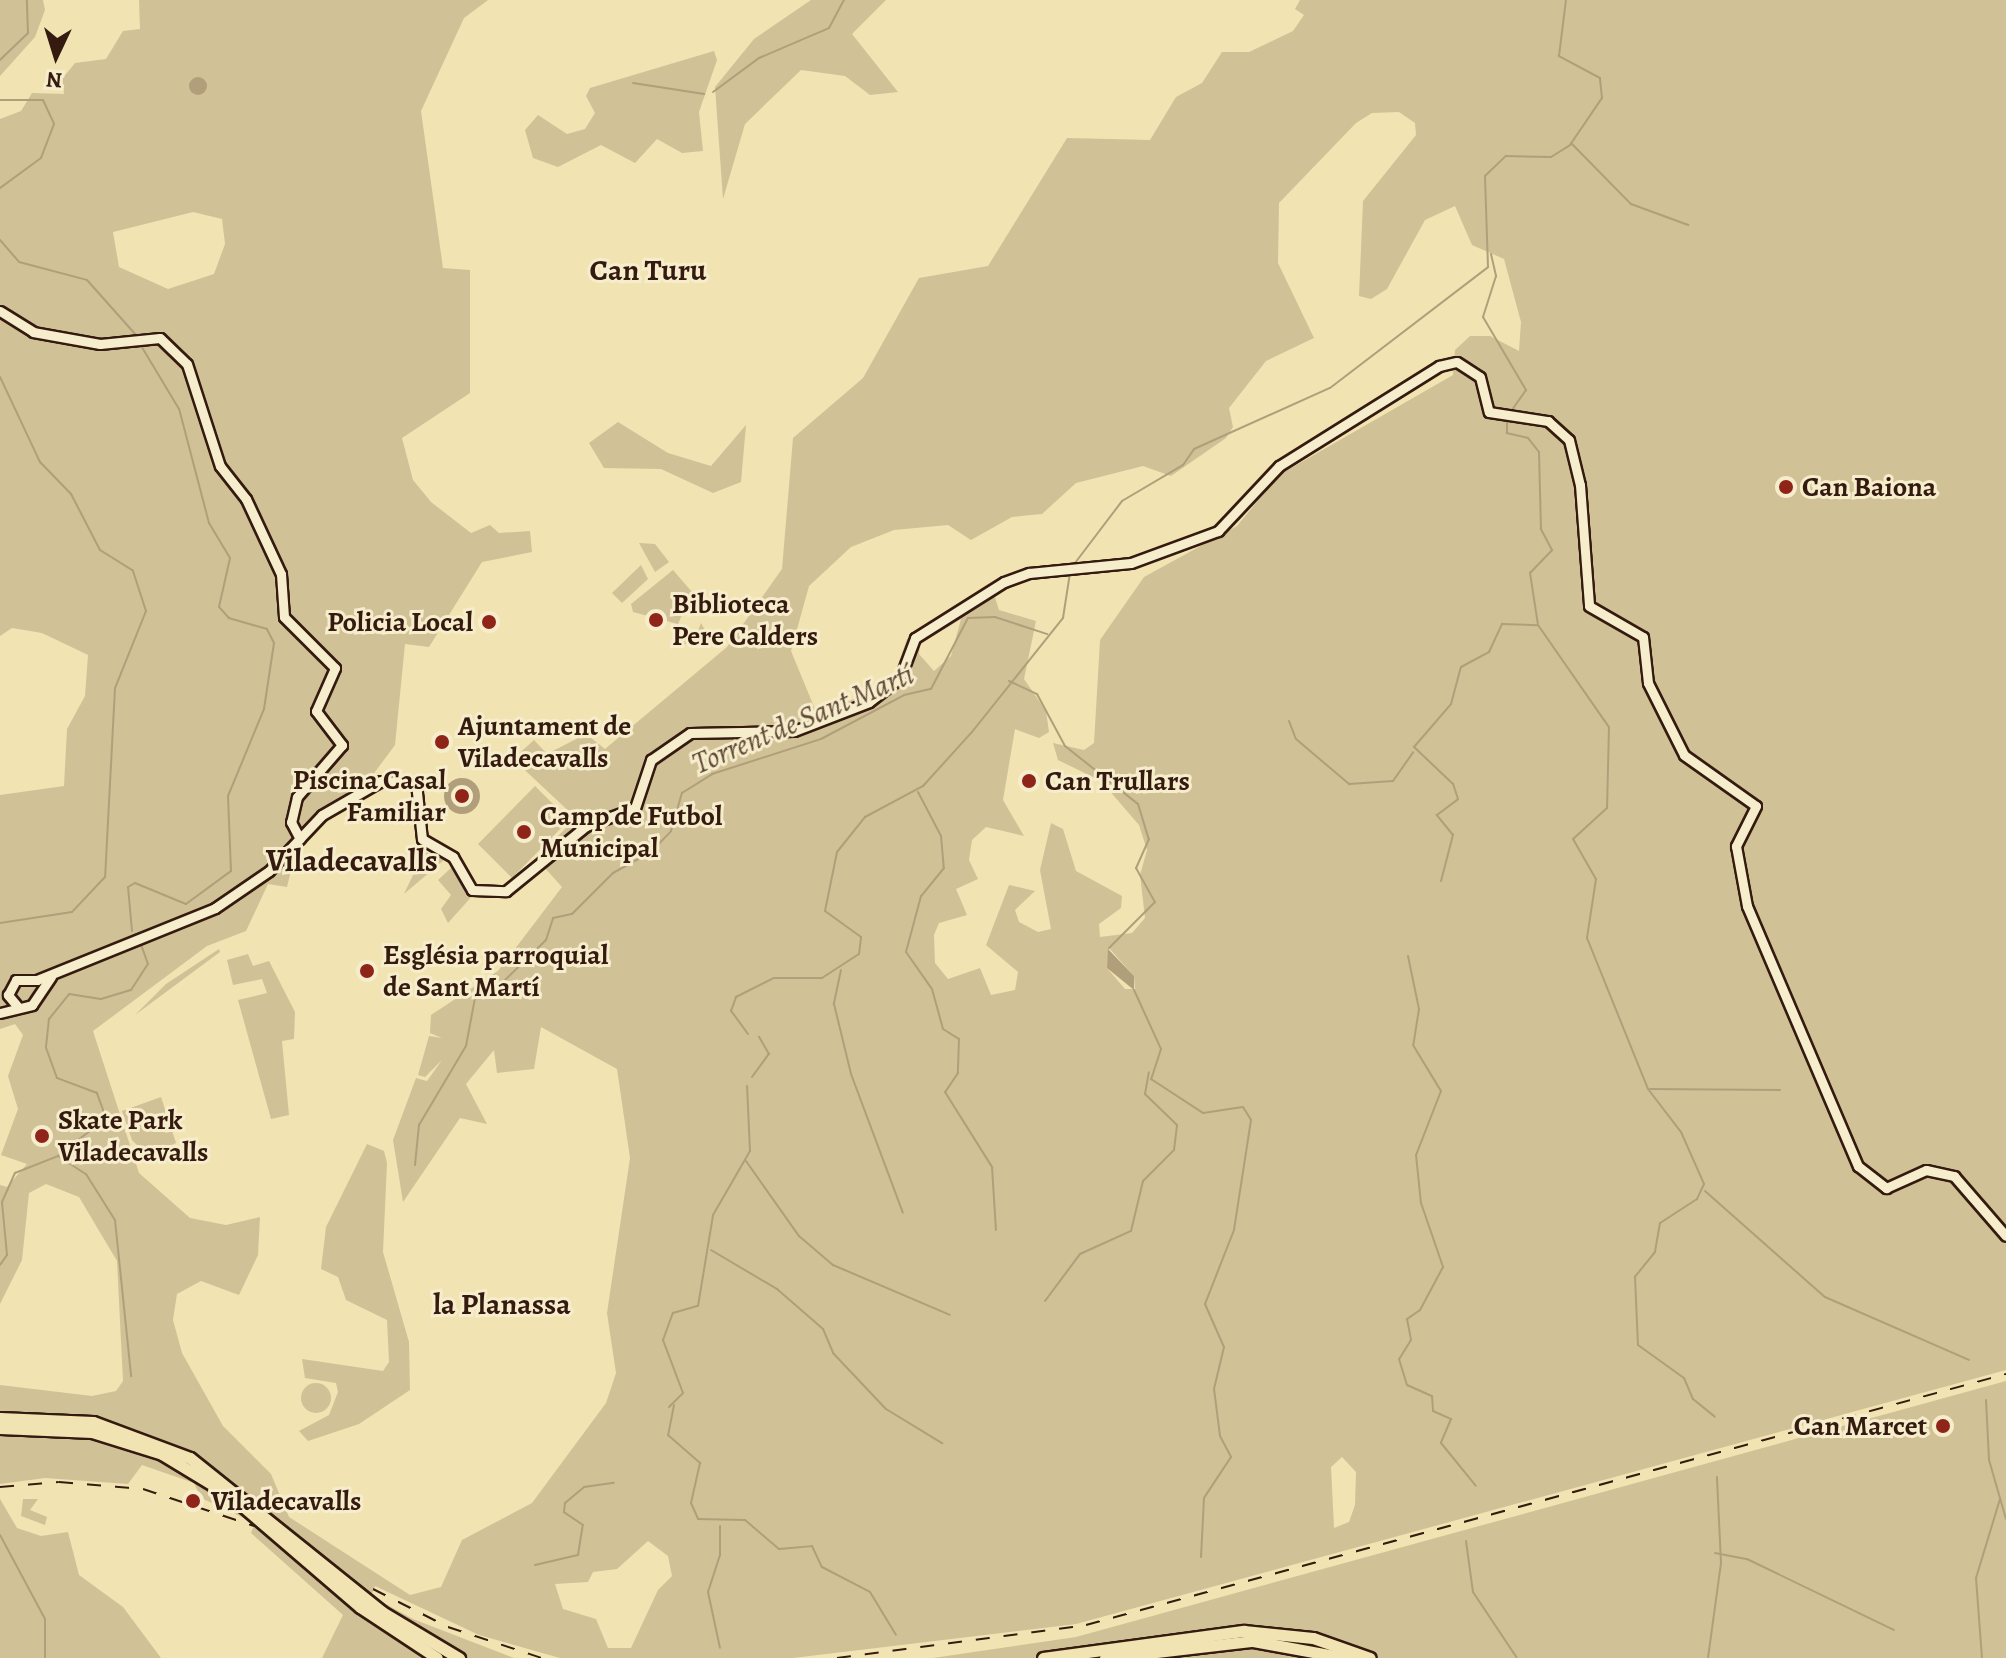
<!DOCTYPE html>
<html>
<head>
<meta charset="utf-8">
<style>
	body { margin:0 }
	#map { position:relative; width:2006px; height:1658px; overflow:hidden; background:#f1e3b2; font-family:Alegreya,serif }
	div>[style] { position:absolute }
	.green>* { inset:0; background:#d1c196 }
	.round { border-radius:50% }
	.water>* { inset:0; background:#b19f7b }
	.stream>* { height:2px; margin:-1px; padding:0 1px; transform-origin:1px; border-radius:1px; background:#b19f7b }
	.roads { filter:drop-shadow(2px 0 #351b0f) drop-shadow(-2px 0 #351b0f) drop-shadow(0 2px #351b0f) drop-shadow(0 -2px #351b0f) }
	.secondary>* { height:9px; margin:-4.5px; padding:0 4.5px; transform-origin:4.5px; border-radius:4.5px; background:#f6edcd }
	.highway>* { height:11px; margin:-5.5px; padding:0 5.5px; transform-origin:5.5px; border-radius:5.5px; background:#f1e3b2 }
	.rail>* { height:2px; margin-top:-1px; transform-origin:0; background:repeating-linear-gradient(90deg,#351b0f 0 14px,transparent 0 28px) }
	.dots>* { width:22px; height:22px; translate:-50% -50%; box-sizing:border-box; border:4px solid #f6edcd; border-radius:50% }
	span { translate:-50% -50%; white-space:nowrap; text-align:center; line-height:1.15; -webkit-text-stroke:6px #f6edcd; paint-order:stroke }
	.poi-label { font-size:28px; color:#351b0f; font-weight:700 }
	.left { translate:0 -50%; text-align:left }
	.right { translate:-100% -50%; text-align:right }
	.neighbourhood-label { font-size:30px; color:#351b0f; font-weight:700 }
	.water-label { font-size:30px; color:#604935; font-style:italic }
	.quarter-label { font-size:32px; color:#351b0f; font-weight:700 }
	.north { position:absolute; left:16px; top:16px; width:80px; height:80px; -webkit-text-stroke:6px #f6edcd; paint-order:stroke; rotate:184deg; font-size:22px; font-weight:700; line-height:32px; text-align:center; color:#351b0f }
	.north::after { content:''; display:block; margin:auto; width:28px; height:36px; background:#351b0f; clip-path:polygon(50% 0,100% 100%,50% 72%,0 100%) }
</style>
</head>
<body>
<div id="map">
	<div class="green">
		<i style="clip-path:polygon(0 0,43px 0,45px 10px,35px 37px,0 76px)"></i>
		<i style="clip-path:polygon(evenodd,139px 0,488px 0,464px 18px,421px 111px,443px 268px,470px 270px,470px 393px,402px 438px,413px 480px,431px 502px,471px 533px,490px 525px,499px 533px,530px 531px,532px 552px,482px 562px,429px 647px,405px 644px,395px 745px,369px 780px,300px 833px,287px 887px,268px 884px,246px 931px,207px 946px,93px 1031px,139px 1173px,190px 1218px,226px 1225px,260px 1217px,258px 1255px,239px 1295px,201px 1281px,177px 1294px,173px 1320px,182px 1353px,223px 1426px,271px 1474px,289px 1517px,410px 1595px,441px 1587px,462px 1540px,532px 1503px,606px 1403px,616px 1373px,607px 1313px,630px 1158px,617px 1069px,541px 1027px,534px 1069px,497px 1073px,494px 1050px,466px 1084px,487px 1124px,460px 1118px,403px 1202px,393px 1140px,416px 1078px,427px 1081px,442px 1060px,425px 1077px,418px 1075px,429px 1036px,442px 1038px,430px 1033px,431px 1015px,498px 971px,562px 887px,536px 858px,576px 818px,513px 759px,534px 740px,547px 754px,586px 734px,605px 749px,727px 647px,782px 569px,793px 438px,863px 378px,919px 278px,988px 266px,1067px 138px,1150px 140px,1176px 97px,1202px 83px,1222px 52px,1249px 52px,1293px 31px,1304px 15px,1295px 9px,1300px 0,2006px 0,2006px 1370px,1076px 1624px,793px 1658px,560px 1658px,479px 1635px,375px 1586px,371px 1596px,413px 1619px,514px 1658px,322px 1658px,343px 1615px,251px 1533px,255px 1523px,201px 1498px,194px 1483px,142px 1465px,128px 1484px,45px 1478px,0 1484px,0 1385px,92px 1396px,116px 1391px,123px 1381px,117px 1261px,79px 1197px,46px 1184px,29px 1193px,22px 1260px,0 1304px,0 1185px,7px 1187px,27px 1164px,1px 1155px,18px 1109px,8px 1076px,23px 1035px,15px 1024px,0 1029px,0 795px,64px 786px,67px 729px,85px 696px,88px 655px,42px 633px,12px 628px,0 636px,0 119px,21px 111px,32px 93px,64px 94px,62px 79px,75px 63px,106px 59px,123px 31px,140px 29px,139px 0,1399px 112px,1415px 123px,1416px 135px,1363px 201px,1359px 296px,1371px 299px,1387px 289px,1425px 220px,1455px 206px,1472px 245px,1504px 259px,1521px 322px,1519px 351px,1490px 336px,1470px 336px,1455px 350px,1453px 375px,1279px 475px,1237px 526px,1144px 577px,1100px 640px,1094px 743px,1084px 750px,1053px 743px,1058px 760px,1101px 781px,1139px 825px,1147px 850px,1140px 875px,1145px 918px,1132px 933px,1100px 937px,1099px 924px,1121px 908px,1122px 896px,1076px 871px,1063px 829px,1051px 823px,1040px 870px,1051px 929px,1038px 932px,1019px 922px,1015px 910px,1035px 891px,1009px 885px,986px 945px,1018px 972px,1015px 990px,991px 995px,980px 968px,948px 979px,935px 963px,934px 935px,939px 923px,967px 915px,956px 889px,978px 879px,969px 860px,972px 840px,986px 827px,1024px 836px,1003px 800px,1015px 729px,1039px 738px,1049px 732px,1046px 711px,1024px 679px,1036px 621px,999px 610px,991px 585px,907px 639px,891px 684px,817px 714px,791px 651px,809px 586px,851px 547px,894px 530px,948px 525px,971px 540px,1012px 517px,1042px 514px,1076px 483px,1143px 466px,1171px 476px,1226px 438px,1233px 427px,1229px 408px,1266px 361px,1314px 338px,1278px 263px,1279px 203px,1356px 123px,1372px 113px,1399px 112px,139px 0,193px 212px,222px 219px,225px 244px,214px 274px,168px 289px,119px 267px,113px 232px,193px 212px,139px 0,961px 619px,951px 656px,934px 671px,919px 654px,920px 644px,961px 619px,139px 0,1109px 948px,1134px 976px,1135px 989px,1125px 989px,1107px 968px,1109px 948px,139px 0,1342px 1457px,1356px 1472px,1355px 1505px,1349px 1522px,1334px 1528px,1331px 1467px,1342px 1457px,139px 0,648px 1541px,668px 1556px,672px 1576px,658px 1590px,631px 1648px,608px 1648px,596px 1619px,563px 1609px,555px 1584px,588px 1582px,593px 1572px,617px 1569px,648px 1541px)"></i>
		<i style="clip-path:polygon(811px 0,886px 0,852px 34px,898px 92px,870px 95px,845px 76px,801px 70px,745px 124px,723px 199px,715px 87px,754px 39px)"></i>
		<i style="clip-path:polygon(714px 51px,717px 60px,699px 112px,703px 151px,682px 153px,657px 139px,635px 163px,601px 145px,558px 167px,533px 158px,525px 130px,538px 115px,567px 134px,585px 129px,595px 113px,586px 96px,590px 88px)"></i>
		<i style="clip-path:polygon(618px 422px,668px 453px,711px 466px,746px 425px,741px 482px,713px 493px,661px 469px,604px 468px,589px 443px)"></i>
		<i style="clip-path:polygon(639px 543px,655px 544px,669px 562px,655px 572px)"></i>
		<i style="clip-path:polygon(641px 565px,648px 579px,622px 603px,612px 593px)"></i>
		<i style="clip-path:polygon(673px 570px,692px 592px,678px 624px,633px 612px,631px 604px)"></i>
		<i style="clip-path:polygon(701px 623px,706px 632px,697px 643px,678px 645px,686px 628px,697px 633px)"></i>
		<i style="clip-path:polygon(535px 786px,569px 820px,512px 878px,478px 844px)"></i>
		<i style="clip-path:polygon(424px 852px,445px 859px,404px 894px)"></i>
		<i style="clip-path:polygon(452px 867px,473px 895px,448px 923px,441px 909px,451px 895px,438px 880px)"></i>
		<i style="clip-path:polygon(219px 949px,220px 952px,135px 1015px,166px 984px)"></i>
		<i style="clip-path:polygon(248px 954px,253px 966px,269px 961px,295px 1012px,294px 1039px,282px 1041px,289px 1115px,271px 1119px,238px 1000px,267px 993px,262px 979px,233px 985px,227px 960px)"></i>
		<i style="clip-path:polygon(161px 1097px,176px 1143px,148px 1156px,132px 1140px,122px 1111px)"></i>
		<i style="clip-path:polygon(367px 1144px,384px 1151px,387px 1163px,383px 1252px,409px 1342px,410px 1390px,359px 1424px,308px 1441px,299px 1431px,329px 1415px,338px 1392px,336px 1383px,305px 1378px,302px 1359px,383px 1371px,389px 1362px,387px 1320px,346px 1300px,338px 1277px,321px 1269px,326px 1227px)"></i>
		<i style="clip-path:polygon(2006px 1381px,2006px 1658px,933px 1658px,1076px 1637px)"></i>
		<i class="round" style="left:301px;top:1383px;width:30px;height:30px"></i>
		<i style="clip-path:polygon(0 1499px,17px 1528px,41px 1536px,68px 1532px,79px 1575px,123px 1607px,161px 1658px,0 1658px)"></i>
		<i style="clip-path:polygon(23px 1499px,38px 1499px,30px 1510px,47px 1517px,45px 1525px,21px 1516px)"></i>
	</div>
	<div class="water">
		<i class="round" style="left:189px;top:77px;width:18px;height:18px"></i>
		<i class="round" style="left:444px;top:778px;width:36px;height:36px"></i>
		<i style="clip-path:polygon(1108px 949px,1134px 976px,1134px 990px,1107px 968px)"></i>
	</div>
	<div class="stream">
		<i style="left:0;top:60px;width:39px;rotate:-44deg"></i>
		<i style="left:28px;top:33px;width:33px;rotate:-92deg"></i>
		<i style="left:633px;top:83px;width:72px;rotate:8.8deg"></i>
		<i style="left:713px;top:92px;width:57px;rotate:-36.5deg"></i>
		<i style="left:759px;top:58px;width:76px;rotate:-23.2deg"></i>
		<i style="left:829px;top:28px;width:32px;rotate:-62deg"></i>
		<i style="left:0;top:100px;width:43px"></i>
		<i style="left:43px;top:100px;width:26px;rotate:65deg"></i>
		<i style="left:54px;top:124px;width:36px;rotate:111deg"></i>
		<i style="left:41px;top:158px;width:51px;rotate:143.8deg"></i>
		<i style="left:1571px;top:143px;width:86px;rotate:45.5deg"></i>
		<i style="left:1631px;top:204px;width:61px;rotate:20.2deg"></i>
		<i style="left:0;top:240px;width:29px;rotate:49deg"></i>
		<i style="left:19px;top:262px;width:70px;rotate:14.8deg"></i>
		<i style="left:87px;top:280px;width:74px;rotate:48.3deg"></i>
		<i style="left:1491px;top:254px;width:23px;rotate:77deg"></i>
		<i style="left:1496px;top:276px;width:43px;rotate:107.6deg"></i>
		<i style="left:1483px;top:317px;width:85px;rotate:59.5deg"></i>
		<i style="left:1526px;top:390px;width:28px;rotate:125deg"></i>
		<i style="left:0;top:377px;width:94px;rotate:64.8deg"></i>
		<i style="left:40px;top:462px;width:45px;rotate:45.9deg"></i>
		<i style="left:71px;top:494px;width:63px;rotate:62.6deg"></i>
		<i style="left:100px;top:550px;width:39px;rotate:32deg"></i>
		<i style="left:133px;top:571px;width:42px;rotate:72deg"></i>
		<i style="left:146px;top:611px;width:83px;rotate:111.9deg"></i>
		<i style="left:115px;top:688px;width:189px;rotate:93deg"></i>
		<i style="left:105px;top:877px;width:48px;rotate:133.3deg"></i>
		<i style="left:72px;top:912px;width:73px;rotate:171.3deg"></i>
		<i style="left:1075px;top:563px;width:78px;rotate:-52.8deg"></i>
		<i style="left:1122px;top:501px;width:71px;rotate:-30.5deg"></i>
		<i style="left:1183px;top:465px;width:19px;rotate:-55deg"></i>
		<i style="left:1194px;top:449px;width:149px;rotate:-24.2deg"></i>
		<i style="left:1330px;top:388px;width:199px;rotate:-37.4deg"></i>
		<i style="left:1488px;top:267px;width:91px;rotate:-91.9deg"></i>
		<i style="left:1485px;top:176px;width:29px;rotate:-44deg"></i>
		<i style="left:1506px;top:156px;width:45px;rotate:1.3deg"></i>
		<i style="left:1551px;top:157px;width:22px;rotate:-32deg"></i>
		<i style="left:1570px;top:145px;width:57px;rotate:-55.8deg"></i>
		<i style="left:1602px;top:98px;width:20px;rotate:-96deg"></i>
		<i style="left:1600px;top:78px;width:47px;rotate:-151.8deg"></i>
		<i style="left:1559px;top:56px;width:56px;rotate:-82.9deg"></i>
		<i style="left:1538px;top:625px;width:124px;rotate:55.2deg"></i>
		<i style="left:1609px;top:727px;width:81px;rotate:91.4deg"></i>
		<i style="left:1607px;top:808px;width:46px;rotate:137.6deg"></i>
		<i style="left:1573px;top:839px;width:46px;rotate:60.1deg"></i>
		<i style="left:1596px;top:879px;width:60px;rotate:98.7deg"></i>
		<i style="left:1587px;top:938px;width:163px;rotate:68deg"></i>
		<i style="left:1648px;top:1089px;width:54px;rotate:52.5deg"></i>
		<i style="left:1681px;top:1132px;width:57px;rotate:66.1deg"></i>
		<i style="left:1704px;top:1184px;width:17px;rotate:115deg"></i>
		<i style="left:1697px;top:1199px;width:44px;rotate:147deg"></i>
		<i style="left:1660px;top:1223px;width:29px;rotate:100deg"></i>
		<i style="left:1655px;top:1252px;width:32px;rotate:129deg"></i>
		<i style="left:1635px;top:1277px;width:68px;rotate:87.5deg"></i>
		<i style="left:1638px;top:1345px;width:57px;rotate:35.7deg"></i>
		<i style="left:1684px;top:1378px;width:23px;rotate:67deg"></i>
		<i style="left:1693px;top:1399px;width:28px;rotate:39deg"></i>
		<i style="left:1009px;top:681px;width:31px;rotate:25deg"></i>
		<i style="left:1037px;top:694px;width:59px;rotate:61.7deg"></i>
		<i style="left:1065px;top:746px;width:93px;rotate:38.5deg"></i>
		<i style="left:1138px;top:804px;width:37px;rotate:73deg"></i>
		<i style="left:1149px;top:839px;width:32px;rotate:114deg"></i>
		<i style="left:1136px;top:868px;width:39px;rotate:61deg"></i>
		<i style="left:1155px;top:902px;width:65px;rotate:135deg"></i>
		<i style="left:1289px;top:721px;width:19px;rotate:69deg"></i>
		<i style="left:1296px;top:739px;width:70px;rotate:40.3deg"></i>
		<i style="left:1349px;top:784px;width:44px;rotate:-3.9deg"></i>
		<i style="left:1393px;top:781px;width:35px;rotate:-55deg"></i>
		<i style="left:918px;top:792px;width:50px;rotate:62.4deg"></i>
		<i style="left:941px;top:836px;width:32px;rotate:85deg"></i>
		<i style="left:944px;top:868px;width:36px;rotate:129deg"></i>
		<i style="left:921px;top:896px;width:58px;rotate:105deg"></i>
		<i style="left:906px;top:952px;width:45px;rotate:54.9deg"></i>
		<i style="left:932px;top:989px;width:41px;rotate:74.6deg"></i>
		<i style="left:943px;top:1029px;width:19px;rotate:32deg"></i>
		<i style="left:959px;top:1039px;width:34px;rotate:92deg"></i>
		<i style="left:958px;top:1073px;width:23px;rotate:124deg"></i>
		<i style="left:945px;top:1092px;width:89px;rotate:57.9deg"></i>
		<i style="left:992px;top:1167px;width:63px;rotate:86.4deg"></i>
		<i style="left:1441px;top:881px;width:48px;rotate:-75.4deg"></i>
		<i style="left:1453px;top:835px;width:26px;rotate:-129deg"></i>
		<i style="left:1437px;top:815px;width:26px;rotate:-37deg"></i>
		<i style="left:1458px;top:799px;width:16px;rotate:-108deg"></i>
		<i style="left:1453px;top:784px;width:54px;rotate:-136.5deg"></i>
		<i style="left:1414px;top:747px;width:57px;rotate:-49.3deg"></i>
		<i style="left:1451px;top:704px;width:38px;rotate:-75deg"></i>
		<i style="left:1461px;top:667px;width:32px;rotate:-28deg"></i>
		<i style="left:1489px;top:652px;width:31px;rotate:-65deg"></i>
		<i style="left:1502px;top:624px;width:36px;rotate:2deg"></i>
		<i style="left:1538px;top:625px;width:53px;rotate:-98.7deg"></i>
		<i style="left:1530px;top:573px;width:32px;rotate:-46deg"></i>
		<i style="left:1552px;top:550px;width:24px;rotate:-118deg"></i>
		<i style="left:1541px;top:529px;width:77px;rotate:-91.5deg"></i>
		<i style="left:1539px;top:452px;width:18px;rotate:-128deg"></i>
		<i style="left:1528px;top:438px;width:22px;rotate:-167deg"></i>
		<i style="left:1507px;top:433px;width:14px;rotate:-90deg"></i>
		<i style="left:132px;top:931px;width:44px;rotate:-95.2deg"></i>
		<i style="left:128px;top:887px;width:8px;rotate:-30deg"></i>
		<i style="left:135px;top:883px;width:55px;rotate:22.4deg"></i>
		<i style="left:186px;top:904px;width:56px;rotate:-36.3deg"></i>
		<i style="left:231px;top:871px;width:75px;rotate:-92.3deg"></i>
		<i style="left:228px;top:796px;width:94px;rotate:-67.5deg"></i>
		<i style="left:264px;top:709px;width:67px;rotate:-81.4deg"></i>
		<i style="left:274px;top:643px;width:16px;rotate:-117deg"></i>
		<i style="left:267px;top:629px;width:40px;rotate:-164deg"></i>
		<i style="left:229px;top:618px;width:15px;rotate:-132deg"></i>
		<i style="left:219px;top:607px;width:50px;rotate:-77.3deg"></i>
		<i style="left:230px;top:558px;width:41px;rotate:-121deg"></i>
		<i style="left:209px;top:523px;width:118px;rotate:-104.7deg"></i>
		<i style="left:179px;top:409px;width:76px;rotate:-121deg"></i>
		<i style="left:1408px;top:956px;width:54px;rotate:78.3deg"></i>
		<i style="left:1419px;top:1009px;width:36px;rotate:99deg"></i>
		<i style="left:1413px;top:1045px;width:54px;rotate:58.7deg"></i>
		<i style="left:1441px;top:1091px;width:69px;rotate:111.3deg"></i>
		<i style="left:1416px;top:1155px;width:48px;rotate:84.1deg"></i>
		<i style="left:1421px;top:1203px;width:68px;rotate:71deg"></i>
		<i style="left:1443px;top:1267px;width:49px;rotate:118.1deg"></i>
		<i style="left:1420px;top:1310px;width:16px;rotate:145deg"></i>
		<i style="left:1407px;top:1319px;width:21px;rotate:79deg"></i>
		<i style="left:1411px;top:1340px;width:22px;rotate:122deg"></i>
		<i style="left:1399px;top:1359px;width:27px;rotate:73deg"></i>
		<i style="left:1407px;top:1385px;width:27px;rotate:24deg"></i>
		<i style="left:1432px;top:1396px;width:15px;rotate:86deg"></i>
		<i style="left:1433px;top:1411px;width:20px;rotate:24deg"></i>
		<i style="left:1451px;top:1419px;width:26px;rotate:113deg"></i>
		<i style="left:1441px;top:1443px;width:55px;rotate:50.9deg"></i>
		<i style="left:841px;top:970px;width:35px;rotate:102deg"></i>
		<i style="left:834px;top:1004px;width:72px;rotate:76.3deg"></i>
		<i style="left:851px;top:1074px;width:148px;rotate:69.5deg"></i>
		<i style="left:1134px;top:990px;width:65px;rotate:65.4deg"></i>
		<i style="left:1161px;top:1049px;width:32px;rotate:108deg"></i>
		<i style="left:1151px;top:1079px;width:62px;rotate:33.2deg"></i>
		<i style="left:1203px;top:1113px;width:40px;rotate:-8.5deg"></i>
		<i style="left:1243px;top:1107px;width:15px;rotate:58deg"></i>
		<i style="left:1251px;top:1120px;width:111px;rotate:98.8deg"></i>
		<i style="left:1234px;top:1230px;width:79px;rotate:111.4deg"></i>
		<i style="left:1205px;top:1304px;width:47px;rotate:66.2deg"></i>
		<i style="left:1224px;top:1347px;width:43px;rotate:103.4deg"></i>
		<i style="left:1214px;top:1389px;width:47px;rotate:82.7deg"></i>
		<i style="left:1220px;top:1436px;width:24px;rotate:62deg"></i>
		<i style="left:1231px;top:1457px;width:49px;rotate:123.4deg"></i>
		<i style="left:1204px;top:1498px;width:59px;rotate:92.9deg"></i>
		<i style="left:748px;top:1034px;width:29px;rotate:-126deg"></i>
		<i style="left:731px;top:1011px;width:15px;rotate:-70deg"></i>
		<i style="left:736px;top:997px;width:42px;rotate:-26.6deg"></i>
		<i style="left:774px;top:978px;width:48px"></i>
		<i style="left:822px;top:978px;width:44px;rotate:-33deg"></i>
		<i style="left:859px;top:954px;width:17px;rotate:-83deg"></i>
		<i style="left:861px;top:937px;width:44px;rotate:-144.2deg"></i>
		<i style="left:825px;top:911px;width:60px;rotate:-78.5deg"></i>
		<i style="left:837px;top:852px;width:45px;rotate:-51.3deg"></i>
		<i style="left:865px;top:817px;width:66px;rotate:-28.1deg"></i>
		<i style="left:923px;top:786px;width:73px;rotate:-47.8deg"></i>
		<i style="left:972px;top:732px;width:146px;rotate:-51.4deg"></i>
		<i style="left:1063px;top:618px;width:46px;rotate:-81.2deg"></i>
		<i style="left:752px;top:1077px;width:29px;rotate:-54deg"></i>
		<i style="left:769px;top:1054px;width:20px;rotate:-120deg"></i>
		<i style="left:1650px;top:1089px;width:130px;rotate:0.4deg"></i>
		<i style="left:58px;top:1156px;width:33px;rotate:33deg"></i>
		<i style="left:86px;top:1174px;width:54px;rotate:57.8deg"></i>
		<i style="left:115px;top:1220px;width:157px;rotate:84.1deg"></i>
		<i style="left:746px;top:1161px;width:92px;rotate:54.8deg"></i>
		<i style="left:799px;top:1236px;width:45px;rotate:40.5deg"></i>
		<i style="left:833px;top:1265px;width:127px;rotate:23.1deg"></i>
		<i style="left:415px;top:1165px;width:40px;rotate:-84.3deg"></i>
		<i style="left:419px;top:1125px;width:92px;rotate:-59.3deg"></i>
		<i style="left:466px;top:1046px;width:49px;rotate:-79.4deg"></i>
		<i style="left:475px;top:998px;width:28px;rotate:-27deg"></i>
		<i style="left:500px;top:985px;width:64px;rotate:-44.4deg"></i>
		<i style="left:546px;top:940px;width:23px;rotate:-72deg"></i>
		<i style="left:553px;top:918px;width:19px;rotate:-12deg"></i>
		<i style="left:572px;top:914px;width:58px;rotate:-45deg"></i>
		<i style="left:613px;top:873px;width:43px;rotate:-28.9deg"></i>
		<i style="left:651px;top:852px;width:29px;rotate:-46deg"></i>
		<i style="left:671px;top:831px;width:40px;rotate:-74deg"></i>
		<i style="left:682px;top:793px;width:36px;rotate:-32deg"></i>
		<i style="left:712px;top:774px;width:114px;rotate:-17.8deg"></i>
		<i style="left:821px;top:739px;width:94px;rotate:-27.9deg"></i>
		<i style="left:904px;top:695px;width:28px;rotate:-13deg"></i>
		<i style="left:931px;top:689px;width:80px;rotate:-62.5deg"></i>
		<i style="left:968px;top:618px;width:27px;rotate:-2deg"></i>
		<i style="left:995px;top:617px;width:55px;rotate:18.1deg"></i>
		<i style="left:1705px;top:1191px;width:160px;rotate:41.5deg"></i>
		<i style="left:1825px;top:1297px;width:157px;rotate:23.6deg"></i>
		<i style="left:711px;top:1250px;width:77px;rotate:30.6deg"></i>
		<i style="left:777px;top:1289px;width:61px;rotate:41deg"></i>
		<i style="left:823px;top:1329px;width:26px;rotate:67deg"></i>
		<i style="left:833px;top:1353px;width:77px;rotate:46.6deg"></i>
		<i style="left:886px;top:1409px;width:66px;rotate:31.3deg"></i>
		<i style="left:0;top:1265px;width:12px;rotate:-55deg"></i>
		<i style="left:7px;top:1255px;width:53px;rotate:-95.4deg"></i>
		<i style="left:2px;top:1202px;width:32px;rotate:-66deg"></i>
		<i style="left:15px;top:1173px;width:46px;rotate:-21.6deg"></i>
		<i style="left:58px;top:1156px;width:61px;rotate:-38.4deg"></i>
		<i style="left:106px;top:1118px;width:27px;rotate:-110deg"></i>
		<i style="left:97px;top:1093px;width:43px;rotate:-159.4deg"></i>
		<i style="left:57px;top:1078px;width:33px;rotate:-110deg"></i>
		<i style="left:46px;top:1047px;width:28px;rotate:-84deg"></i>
		<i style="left:49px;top:1019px;width:32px;rotate:-51deg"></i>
		<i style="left:69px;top:994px;width:32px;rotate:9deg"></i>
		<i style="left:101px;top:999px;width:31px;rotate:-17deg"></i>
		<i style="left:131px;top:990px;width:31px;rotate:-57deg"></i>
		<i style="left:148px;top:964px;width:20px;rotate:-110deg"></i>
		<i style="left:1045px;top:1301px;width:59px;rotate:-53.3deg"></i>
		<i style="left:1080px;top:1254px;width:56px;rotate:-24.3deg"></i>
		<i style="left:1131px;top:1231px;width:51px;rotate:-76.5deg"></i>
		<i style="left:1143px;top:1181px;width:44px;rotate:-45deg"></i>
		<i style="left:1174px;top:1150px;width:25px;rotate:-83deg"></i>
		<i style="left:1177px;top:1125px;width:45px;rotate:-135.9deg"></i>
		<i style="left:1145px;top:1094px;width:22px;rotate:-80deg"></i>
		<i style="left:1986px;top:1400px;width:60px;rotate:87.1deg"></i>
		<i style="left:1989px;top:1460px;width:61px;rotate:73.9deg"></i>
		<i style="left:674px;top:1405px;width:31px;rotate:101deg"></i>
		<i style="left:668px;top:1435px;width:43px;rotate:41.2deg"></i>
		<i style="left:700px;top:1463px;width:41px;rotate:102.7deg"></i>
		<i style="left:691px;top:1503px;width:17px;rotate:66deg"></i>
		<i style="left:698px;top:1519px;width:47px;rotate:1.2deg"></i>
		<i style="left:745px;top:1520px;width:45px;rotate:40.5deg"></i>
		<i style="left:779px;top:1549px;width:33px;rotate:-5deg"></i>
		<i style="left:812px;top:1546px;width:23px;rotate:65deg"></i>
		<i style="left:822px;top:1567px;width:54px;rotate:27.5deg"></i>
		<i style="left:870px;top:1592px;width:50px;rotate:58.8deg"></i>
		<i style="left:669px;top:1407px;width:20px;rotate:-45deg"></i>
		<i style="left:683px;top:1393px;width:57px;rotate:-110.7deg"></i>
		<i style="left:663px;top:1340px;width:29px;rotate:-70deg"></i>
		<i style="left:673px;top:1313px;width:26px;rotate:-16deg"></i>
		<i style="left:698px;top:1306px;width:92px;rotate:-80.6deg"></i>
		<i style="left:713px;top:1215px;width:74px;rotate:-60deg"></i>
		<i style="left:750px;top:1151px;width:65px;rotate:-92.6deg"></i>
		<i style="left:720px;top:1526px;width:29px;rotate:90deg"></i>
		<i style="left:720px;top:1555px;width:39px;rotate:108deg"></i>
		<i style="left:708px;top:1592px;width:57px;rotate:77.9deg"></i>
		<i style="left:0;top:1535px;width:95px;rotate:61.8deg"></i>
		<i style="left:45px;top:1619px;width:39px;rotate:90deg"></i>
		<i style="left:1466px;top:1541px;width:51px;rotate:82.2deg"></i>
		<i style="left:1473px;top:1592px;width:79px;rotate:56.3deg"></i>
		<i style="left:1715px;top:1553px;width:33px;rotate:11deg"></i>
		<i style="left:1747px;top:1559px;width:163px;rotate:25.8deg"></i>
		<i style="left:535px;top:1565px;width:44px;rotate:-13.1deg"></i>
		<i style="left:578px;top:1555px;width:30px;rotate:-81deg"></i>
		<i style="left:583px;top:1525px;width:23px;rotate:-146deg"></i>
		<i style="left:564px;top:1512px;width:9px;rotate:-84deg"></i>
		<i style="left:565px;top:1503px;width:25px;rotate:-40deg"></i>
		<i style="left:584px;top:1487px;width:30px;rotate:-8deg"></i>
		<i style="left:1708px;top:1658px;width:96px;rotate:-82.2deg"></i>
		<i style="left:1721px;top:1563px;width:86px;rotate:-92.7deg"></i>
		<i style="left:1982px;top:1658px;width:80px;rotate:-94.3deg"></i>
		<i style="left:1976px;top:1578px;width:83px;rotate:-73.1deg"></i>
	</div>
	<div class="roads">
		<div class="secondary">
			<i style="left:0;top:311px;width:39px;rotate:32deg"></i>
			<i style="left:33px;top:332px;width:68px;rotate:10.2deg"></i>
			<i style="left:100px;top:344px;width:60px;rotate:-5.7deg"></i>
			<i style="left:160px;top:338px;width:37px;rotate:44deg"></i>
			<i style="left:187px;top:364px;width:107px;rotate:72.1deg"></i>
			<i style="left:220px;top:466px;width:42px;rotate:51.8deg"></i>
			<i style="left:246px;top:499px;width:83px;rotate:65deg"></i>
			<i style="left:281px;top:574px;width:43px;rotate:86deg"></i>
			<i style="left:284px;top:617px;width:72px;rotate:45deg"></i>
			<i style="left:335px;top:668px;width:47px;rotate:113.8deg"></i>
			<i style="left:316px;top:711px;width:43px;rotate:52.6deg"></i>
			<i style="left:342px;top:745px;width:69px;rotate:130.9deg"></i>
			<i style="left:297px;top:797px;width:26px;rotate:103deg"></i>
			<i style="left:291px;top:822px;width:19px;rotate:62deg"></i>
			<i style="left:18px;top:1007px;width:16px;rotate:-130deg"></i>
			<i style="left:8px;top:995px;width:17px;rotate:-62deg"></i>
			<i style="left:16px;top:980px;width:21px"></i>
			<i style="left:37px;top:980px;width:192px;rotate:-22deg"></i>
			<i style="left:215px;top:908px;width:65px;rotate:-34.4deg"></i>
			<i style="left:269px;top:871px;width:77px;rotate:-46.6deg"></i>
			<i style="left:322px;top:815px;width:68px;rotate:-30deg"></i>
			<i style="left:381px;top:781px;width:35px;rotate:3deg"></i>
			<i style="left:416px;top:783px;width:56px;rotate:83.9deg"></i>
			<i style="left:422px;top:839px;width:36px;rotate:30deg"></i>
			<i style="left:453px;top:857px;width:38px;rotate:60deg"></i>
			<i style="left:472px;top:890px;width:34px;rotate:2deg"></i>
			<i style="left:506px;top:891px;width:103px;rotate:-39.1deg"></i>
			<i style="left:586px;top:826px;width:52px;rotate:-20.2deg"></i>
			<i style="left:635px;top:808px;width:51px;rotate:-71.6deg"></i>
			<i style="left:651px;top:760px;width:47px;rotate:-34.7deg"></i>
			<i style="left:690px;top:733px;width:104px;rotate:-1.1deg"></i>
			<i style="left:794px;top:731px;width:80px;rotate:-21.1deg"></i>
			<i style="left:869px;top:702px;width:39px;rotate:-38deg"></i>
			<i style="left:900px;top:678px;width:43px;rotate:-69.4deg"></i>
			<i style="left:915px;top:638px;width:105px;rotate:-32.2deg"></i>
			<i style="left:1004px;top:582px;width:27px;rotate:-20deg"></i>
			<i style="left:1029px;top:573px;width:102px;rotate:-5.6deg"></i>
			<i style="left:1131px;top:563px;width:93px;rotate:-20.2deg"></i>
			<i style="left:1218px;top:531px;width:89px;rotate:-46.8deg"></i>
			<i style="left:1279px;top:466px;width:189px;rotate:-32deg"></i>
			<i style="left:1439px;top:366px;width:18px;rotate:-13deg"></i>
			<i style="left:1457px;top:362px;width:27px;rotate:33deg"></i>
			<i style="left:1480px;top:377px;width:36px;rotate:76deg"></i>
			<i style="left:1489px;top:412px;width:60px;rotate:8.7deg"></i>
			<i style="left:1548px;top:421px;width:28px;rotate:42deg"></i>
			<i style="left:1569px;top:440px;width:46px;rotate:76.3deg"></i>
			<i style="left:1580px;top:485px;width:121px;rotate:85.7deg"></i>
			<i style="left:1589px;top:606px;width:62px;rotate:29.9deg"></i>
			<i style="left:1643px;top:637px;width:46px;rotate:83.8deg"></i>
			<i style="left:1648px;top:683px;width:80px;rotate:63.4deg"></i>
			<i style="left:1684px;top:755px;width:88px;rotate:35.3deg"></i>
			<i style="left:1756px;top:806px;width:45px;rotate:116.6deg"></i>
			<i style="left:1736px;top:846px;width:61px;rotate:79.6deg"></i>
			<i style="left:1747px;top:906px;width:283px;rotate:66.9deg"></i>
			<i style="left:1858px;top:1166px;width:36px;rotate:38deg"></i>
			<i style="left:1886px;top:1188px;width:44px;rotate:-24.2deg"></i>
			<i style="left:1926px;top:1170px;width:29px;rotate:12deg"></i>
			<i style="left:1954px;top:1176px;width:79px;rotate:49.1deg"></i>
			<i style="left:0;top:1013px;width:33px;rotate:-14deg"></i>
			<i style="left:32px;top:1005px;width:34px;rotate:-56deg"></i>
		</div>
		<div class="highway">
			<i style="left:0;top:1418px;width:93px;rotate:2.5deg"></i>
			<i style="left:93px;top:1422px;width:103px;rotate:20.4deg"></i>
			<i style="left:190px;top:1458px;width:246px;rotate:38.7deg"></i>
			<i style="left:382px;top:1612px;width:90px;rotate:30.9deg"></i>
			<i style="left:0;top:1428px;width:92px;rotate:2.5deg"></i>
			<i style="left:92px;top:1432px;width:73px;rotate:17.4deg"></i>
			<i style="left:162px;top:1454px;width:81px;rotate:31.3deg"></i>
			<i style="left:231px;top:1496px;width:170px;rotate:40.7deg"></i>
			<i style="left:360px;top:1607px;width:92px;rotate:33.5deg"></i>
			<i style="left:1043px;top:1658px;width:203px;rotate:-7.7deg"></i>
			<i style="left:1244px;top:1631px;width:69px;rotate:5.8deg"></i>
			<i style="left:1313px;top:1638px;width:60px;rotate:19.3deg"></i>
			<i style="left:1105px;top:1658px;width:149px;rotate:-6.6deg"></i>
			<i style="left:1253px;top:1641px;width:95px;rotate:10.4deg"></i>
		</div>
	</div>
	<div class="rail">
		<i style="left:0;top:1487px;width:59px;rotate:-4.8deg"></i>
		<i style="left:59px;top:1482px;width:84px;rotate:4.8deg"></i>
		<i style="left:143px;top:1489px;width:117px;rotate:18.4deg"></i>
		<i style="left:373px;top:1589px;width:84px;rotate:26.9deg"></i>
		<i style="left:448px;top:1627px;width:99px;rotate:18.3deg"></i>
		<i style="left:837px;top:1658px;width:251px;rotate:-7.5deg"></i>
		<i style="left:1086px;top:1625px;width:954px;rotate:-15.26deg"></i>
	</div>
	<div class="dots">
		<i style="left:1786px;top:487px;background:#8f2418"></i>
		<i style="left:656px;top:620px;background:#8f2418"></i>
		<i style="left:489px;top:622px;background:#8f2418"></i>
		<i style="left:442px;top:742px;background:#8f2418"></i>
		<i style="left:1029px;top:781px;background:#8f2418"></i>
		<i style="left:462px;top:796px;background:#8f2418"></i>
		<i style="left:524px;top:832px;background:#8f2418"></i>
		<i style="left:367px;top:971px;background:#8f2418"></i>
		<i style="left:42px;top:1136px;background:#8f2418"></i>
		<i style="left:1943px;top:1426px;background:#8f2418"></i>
		<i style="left:193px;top:1501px;background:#8f2418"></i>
	</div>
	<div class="poi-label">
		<span class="left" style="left:1802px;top:487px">Can Baiona</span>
		<span class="left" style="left:672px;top:620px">Biblioteca<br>Pere Calders</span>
		<span class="right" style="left:473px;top:622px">Policia Local</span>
		<span class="left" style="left:458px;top:742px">Ajuntament de<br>Viladecavalls</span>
		<span class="right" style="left:446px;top:796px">Piscina Casal<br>Familiar</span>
		<span class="left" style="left:1045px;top:781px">Can Trullars</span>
		<span class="left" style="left:540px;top:832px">Camp de Futbol<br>Municipal</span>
		<span class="left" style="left:383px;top:971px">Església parroquial<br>de Sant Martí</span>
		<span class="left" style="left:58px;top:1136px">Skate Park<br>Viladecavalls</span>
		<span class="right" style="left:1927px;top:1426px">Can Marcet</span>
		<span class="left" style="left:211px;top:1501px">Viladecavalls</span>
	</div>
	<div class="neighbourhood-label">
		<span style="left:648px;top:270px">Can Turu</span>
		<span style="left:502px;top:1304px">la Planassa</span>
	</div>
	<div class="water-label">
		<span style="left:803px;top:719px;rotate:-23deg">Torrent de Sant Martí</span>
	</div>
	<div class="quarter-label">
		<span style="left:352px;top:860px">Viladecavalls</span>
	</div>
	<div class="north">N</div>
</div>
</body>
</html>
